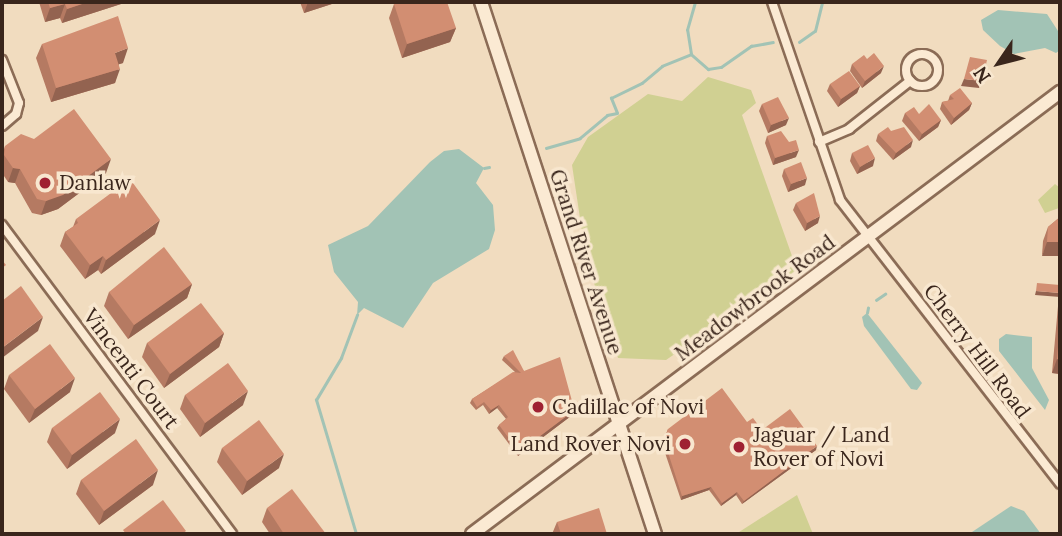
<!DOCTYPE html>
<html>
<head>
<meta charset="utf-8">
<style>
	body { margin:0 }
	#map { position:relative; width:1062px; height:536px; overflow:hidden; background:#f1dcbf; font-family:Lora,serif }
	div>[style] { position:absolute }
	.green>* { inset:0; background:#d0d092 }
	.water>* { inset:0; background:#a2c3b5 }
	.stream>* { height:2.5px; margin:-1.25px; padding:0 1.25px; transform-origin:1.25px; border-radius:1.25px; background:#a2c3b5 }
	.roads { filter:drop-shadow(2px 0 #8b6c56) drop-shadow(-2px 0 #8b6c56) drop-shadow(0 2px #8b6c56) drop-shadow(0 -2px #8b6c56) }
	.street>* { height:8px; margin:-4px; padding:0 4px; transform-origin:4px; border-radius:4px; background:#fbead3 }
	.street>.ring { margin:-4px; padding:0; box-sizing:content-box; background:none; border:8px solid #fbead3; border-radius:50% }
	.secondary>* { height:12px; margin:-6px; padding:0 6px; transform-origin:6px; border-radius:6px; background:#fbead3 }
	.wall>* { inset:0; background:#b57a62 }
	.shaded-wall>* { inset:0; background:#936350 }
	.building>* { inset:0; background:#d28e72 }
	.dots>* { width:19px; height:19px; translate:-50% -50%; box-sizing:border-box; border:4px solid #f8e7cf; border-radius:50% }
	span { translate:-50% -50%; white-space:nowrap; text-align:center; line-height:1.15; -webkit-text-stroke:7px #f8e7cf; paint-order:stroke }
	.poi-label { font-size:21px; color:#3a261c }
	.left { translate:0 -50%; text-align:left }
	.right { translate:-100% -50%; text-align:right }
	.street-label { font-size:21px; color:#3a261c }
	.frame { position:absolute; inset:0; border:4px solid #3a261c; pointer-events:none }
	.north { position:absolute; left:964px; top:28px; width:70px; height:70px; -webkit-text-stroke:5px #f8e7cf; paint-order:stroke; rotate:235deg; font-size:19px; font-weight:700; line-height:28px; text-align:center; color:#3a261c }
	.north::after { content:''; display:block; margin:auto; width:24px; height:32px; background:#3a261c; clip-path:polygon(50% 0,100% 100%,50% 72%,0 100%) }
</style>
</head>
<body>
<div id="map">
	<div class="green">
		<i style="clip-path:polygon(708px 77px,751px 90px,756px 103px,742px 115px,797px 270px,666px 360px,618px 358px,586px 258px,572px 165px,588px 137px,648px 94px,682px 101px)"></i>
		<i style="clip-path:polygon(1055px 184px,1060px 188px,1059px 208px,1045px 213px,1038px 200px)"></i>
		<i style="clip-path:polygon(797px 495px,813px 534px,736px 534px)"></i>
	</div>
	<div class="water">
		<i style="clip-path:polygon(998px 10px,1047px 14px,1058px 31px,1060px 50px,1056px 53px,1045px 48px,1014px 54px,1000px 46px,983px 30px,981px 20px)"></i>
		<i style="clip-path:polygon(459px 149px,484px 168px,476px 183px,493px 205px,495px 230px,489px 249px,433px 283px,403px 328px,364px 308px,357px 315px,358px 302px,334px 272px,328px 245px,368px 226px,430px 162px,444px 151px)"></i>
		<i style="clip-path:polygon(867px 313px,922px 383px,917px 390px,911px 389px,864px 326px,862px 317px)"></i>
		<i style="clip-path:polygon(1006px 334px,1032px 337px,1032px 368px,1049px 400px,1045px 410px,999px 351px,999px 339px)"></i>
		<i style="clip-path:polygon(1011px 506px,1024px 511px,1041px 534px,969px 534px)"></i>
	</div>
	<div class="stream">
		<i style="left:799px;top:42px;width:19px;rotate:-35deg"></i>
		<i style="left:815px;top:31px;width:30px;rotate:-76deg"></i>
		<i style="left:691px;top:54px;width:24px;rotate:-99deg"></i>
		<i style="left:687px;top:30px;width:29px;rotate:-74deg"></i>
		<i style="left:546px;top:148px;width:35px;rotate:-16deg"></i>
		<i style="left:580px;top:138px;width:35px;rotate:-40deg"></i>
		<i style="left:607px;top:115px;width:10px;rotate:-11deg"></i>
		<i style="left:617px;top:113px;width:16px;rotate:-112deg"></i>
		<i style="left:611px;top:98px;width:34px;rotate:-26deg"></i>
		<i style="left:642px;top:83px;width:26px;rotate:-40deg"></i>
		<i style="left:662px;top:66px;width:31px;rotate:-22deg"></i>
		<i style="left:691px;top:54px;width:23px;rotate:41deg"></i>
		<i style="left:708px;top:69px;width:13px;rotate:-9deg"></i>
		<i style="left:721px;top:67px;width:37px;rotate:-35deg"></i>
		<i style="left:751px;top:46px;width:22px;rotate:-10deg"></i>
		<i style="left:484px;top:168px;width:5px;rotate:-11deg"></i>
		<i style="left:876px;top:300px;width:11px;rotate:-34deg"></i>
		<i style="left:867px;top:313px;width:5px;rotate:-79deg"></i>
		<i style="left:356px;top:534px;width:140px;rotate:-106.6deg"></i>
		<i style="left:316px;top:400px;width:49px;rotate:-59.2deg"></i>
		<i style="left:341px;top:358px;width:46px;rotate:-69.6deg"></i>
	</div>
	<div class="roads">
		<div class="street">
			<i style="left:772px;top:2px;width:209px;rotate:71deg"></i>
			<i style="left:840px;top:200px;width:359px;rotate:52.2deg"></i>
			<i class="ring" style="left:906px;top:54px;width:24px;height:24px"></i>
			<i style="left:2px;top:60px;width:46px;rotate:68.4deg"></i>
			<i style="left:19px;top:103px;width:11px;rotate:105deg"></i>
			<i style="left:16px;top:114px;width:18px;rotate:139deg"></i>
			<i style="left:819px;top:142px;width:33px;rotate:-23deg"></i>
			<i style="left:849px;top:129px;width:78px;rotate:-38.2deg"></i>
			<i style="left:2px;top:225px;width:385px;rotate:53.3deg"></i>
		</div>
		<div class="secondary">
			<i style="left:481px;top:2px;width:560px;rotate:71.89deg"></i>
			<i style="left:472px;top:534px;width:736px;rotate:-36.93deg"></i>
		</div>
	</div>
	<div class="wall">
		<i style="clip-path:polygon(39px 2px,122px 2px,121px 4px,62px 23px,60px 18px,45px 22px)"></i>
		<i style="clip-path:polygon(300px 2px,338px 2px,304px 13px)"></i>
		<i style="clip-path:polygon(394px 4px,456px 28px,450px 42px,402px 58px,389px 18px)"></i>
		<i style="clip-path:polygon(42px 44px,123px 63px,119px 64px,115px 83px,51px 102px,36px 58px)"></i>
		<i style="clip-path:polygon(852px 64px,881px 73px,862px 88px,850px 71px)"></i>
		<i style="clip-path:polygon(830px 84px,860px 86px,857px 93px,838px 107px,827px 91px)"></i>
		<i style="clip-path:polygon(950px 95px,972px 103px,969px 110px,951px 125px,940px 109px,942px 102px,948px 101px)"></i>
		<i style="clip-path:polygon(762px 104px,786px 125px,768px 133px,759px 111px)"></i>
		<i style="clip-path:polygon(905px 113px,919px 114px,941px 120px,938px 127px,919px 141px,902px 121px)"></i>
		<i style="clip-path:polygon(878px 134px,911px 147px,893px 160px,876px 141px)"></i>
		<i style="clip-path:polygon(767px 136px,796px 157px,773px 165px,765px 143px)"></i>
		<i style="clip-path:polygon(5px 146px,106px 173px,58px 209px,41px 215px,32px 213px,15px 183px,8px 182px,2px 173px,2px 156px)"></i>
		<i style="clip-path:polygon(852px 153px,873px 166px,857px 174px,850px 161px)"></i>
		<i style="clip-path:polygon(784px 169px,805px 185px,788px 192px,782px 176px)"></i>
		<i style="clip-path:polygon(796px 203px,818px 223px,805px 231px,793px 210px)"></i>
		<i style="clip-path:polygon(1060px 217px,1042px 256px,1043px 241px,1048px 227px)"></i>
		<i style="clip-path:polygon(76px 219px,155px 234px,101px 274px,98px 270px,85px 279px,60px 246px,65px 232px,73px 227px)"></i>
		<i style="clip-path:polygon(192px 284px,187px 298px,128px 339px,104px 306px,109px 292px)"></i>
		<i style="clip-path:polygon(1060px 300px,1060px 374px,1052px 373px,1058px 306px)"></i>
		<i style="clip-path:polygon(224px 333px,219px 347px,164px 388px,142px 357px,147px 343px)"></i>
		<i style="clip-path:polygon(504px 356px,524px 371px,576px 416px,571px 416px,518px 456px,497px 428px,499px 425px,506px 419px,497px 408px,489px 414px,483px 405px,476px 410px,470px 403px,472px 399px,515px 372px,502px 360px)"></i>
		<i style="clip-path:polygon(9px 375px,70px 392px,29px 423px,4px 389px)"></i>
		<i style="clip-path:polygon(185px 395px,243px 405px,200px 437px,180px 409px)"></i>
		<i style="clip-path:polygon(747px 422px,762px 430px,816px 450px,742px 504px,736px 495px,721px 506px,709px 490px,681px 500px,662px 444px,668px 429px)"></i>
		<i style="clip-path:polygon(52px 428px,115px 433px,67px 469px,47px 442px)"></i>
		<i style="clip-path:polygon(222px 448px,279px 468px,242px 495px,217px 462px)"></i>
		<i style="clip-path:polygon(81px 480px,153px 485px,99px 525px,76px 494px)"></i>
		<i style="clip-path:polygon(267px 508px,326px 534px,270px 534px,262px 522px)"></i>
		<i style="clip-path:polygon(557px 522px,607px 534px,552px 534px)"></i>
	</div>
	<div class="shaded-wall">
		<i style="clip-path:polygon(88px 2px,122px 2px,121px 4px,62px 23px,67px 9px)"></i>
		<i style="clip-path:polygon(308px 2px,338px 2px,304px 13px)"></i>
		<i style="clip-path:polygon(65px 4px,60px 18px,45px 22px,50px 8px)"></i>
		<i style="clip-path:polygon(456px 28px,450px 42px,402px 58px,407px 44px)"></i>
		<i style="clip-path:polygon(128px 48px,123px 63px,110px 67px,115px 53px)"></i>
		<i style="clip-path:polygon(884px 66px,881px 73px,862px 88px,865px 81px)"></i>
		<i style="clip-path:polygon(120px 69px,115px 83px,51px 102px,56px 88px)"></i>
		<i style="clip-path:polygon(964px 79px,982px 81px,979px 88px,961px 86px)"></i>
		<i style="clip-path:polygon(860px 86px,857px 93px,838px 107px,841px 99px)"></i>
		<i style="clip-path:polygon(972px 103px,969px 110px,951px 125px,954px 118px)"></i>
		<i style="clip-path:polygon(789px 118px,786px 125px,768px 133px,771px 125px)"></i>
		<i style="clip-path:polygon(941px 120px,938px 127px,919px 141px,922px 134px)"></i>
		<i style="clip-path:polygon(913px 140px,911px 147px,893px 160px,896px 153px)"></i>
		<i style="clip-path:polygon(799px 150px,796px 157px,773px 165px,775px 158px)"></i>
		<i style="clip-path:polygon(875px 158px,873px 166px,857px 174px,860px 167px)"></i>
		<i style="clip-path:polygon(111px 159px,106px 173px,58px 209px,41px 215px,46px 201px)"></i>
		<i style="clip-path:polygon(13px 168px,20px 169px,15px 183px,8px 182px)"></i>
		<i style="clip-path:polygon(807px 178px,805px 185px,788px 192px,791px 184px)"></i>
		<i style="clip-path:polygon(820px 216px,818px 223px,805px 231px,807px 223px)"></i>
		<i style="clip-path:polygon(160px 220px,155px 234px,101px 274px,106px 260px)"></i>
		<i style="clip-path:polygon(1047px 242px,1060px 242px,1060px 256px,1042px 256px)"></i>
		<i style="clip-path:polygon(103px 256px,98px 270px,85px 279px,90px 265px)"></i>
		<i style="clip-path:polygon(192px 284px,187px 298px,128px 339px,134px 325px)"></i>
		<i style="clip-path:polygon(1036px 291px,1060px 293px,1060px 297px,1035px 295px)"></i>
		<i style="clip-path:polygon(43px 317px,38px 331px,2px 358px,2px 348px)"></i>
		<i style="clip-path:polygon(224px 333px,219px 347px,164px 388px,170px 374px)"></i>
		<i style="clip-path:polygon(1057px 359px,1060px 360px,1060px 374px,1052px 373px)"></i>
		<i style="clip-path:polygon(75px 378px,70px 392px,29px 423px,35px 409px)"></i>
		<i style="clip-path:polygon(248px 391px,243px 405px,200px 437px,205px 423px)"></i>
		<i style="clip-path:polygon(499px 405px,497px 408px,489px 414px,491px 410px)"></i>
		<i style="clip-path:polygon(572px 412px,578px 413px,576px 416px,571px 416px,518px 456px,519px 452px)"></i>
		<i style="clip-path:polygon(120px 419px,115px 433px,67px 469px,72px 455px)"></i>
		<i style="clip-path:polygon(817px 446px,816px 450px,742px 504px,744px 501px)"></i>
		<i style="clip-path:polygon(284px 454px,279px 468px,242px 495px,247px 481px)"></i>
		<i style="clip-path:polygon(158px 470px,153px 485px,99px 525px,104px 511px)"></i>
		<i style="clip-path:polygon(711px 487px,709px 490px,681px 500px,682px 496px)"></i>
		<i style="clip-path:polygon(737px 492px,736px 495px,721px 506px,722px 503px)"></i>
	</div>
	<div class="building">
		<i style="clip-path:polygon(48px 2px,88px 2px,67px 9px,65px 4px,50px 8px)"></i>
		<i style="clip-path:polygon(400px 2px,447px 2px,456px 28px,407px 44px,394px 4px)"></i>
		<i style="clip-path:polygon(118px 16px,128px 48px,115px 53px,120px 69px,56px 88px,42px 44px)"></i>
		<i style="clip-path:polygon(874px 53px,884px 66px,865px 81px,852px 64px,864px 55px,867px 59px)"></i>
		<i style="clip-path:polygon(970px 57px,987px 60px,982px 81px,964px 79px)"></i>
		<i style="clip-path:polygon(849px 71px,860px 86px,841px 99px,830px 84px)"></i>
		<i style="clip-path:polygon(960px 88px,972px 103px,954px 118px,942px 102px,954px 99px,950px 95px)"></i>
		<i style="clip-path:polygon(778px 97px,789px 118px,771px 125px,762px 104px)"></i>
		<i style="clip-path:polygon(929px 104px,941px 120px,922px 134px,905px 113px,914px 107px,919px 114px)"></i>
		<i style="clip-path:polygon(74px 109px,111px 159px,63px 195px,46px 201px,37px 199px,20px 169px,13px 168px,4px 155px,5px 146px,21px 134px,34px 139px)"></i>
		<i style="clip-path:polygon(888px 127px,891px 131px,904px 127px,913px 140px,896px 153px,878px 134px)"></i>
		<i style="clip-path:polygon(781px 131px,789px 142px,796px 140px,799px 150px,775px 158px,767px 136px)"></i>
		<i style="clip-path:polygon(868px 145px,875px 158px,860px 167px,852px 153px)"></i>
		<i style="clip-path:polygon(801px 162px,807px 178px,791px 184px,784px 169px)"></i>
		<i style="clip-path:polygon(130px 179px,160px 220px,106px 260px,103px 256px,90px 265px,65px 232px,78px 223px,76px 219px)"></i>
		<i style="clip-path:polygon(814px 193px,820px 216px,807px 223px,796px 203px)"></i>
		<i style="clip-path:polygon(1060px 217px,1060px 242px,1047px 242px,1048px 227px)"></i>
		<i style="clip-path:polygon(164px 247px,192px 284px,134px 325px,109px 292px)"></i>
		<i style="clip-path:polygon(2px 260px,6px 265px,2px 268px)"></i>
		<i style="clip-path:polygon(1037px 283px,1060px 285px,1060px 293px,1036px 291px)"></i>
		<i style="clip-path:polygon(21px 286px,43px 317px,2px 348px,2px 301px)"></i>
		<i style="clip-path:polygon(201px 303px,224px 333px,170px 374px,147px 343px)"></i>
		<i style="clip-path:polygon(1060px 323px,1060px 360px,1057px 359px)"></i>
		<i style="clip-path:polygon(50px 344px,75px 378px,35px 409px,9px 375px)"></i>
		<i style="clip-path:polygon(513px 350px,524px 371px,560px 357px,572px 401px,579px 402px,578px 413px,572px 412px,519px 452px,499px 425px,508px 417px,499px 405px,491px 410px,484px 402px,477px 407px,472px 399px,513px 372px,521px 373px,504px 356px)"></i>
		<i style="clip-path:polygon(228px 363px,248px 391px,205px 423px,185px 395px)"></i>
		<i style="clip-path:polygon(722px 388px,747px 422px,753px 418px,762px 430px,790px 409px,817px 446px,744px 501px,737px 492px,722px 503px,711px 487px,682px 496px,664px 440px,668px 429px)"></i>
		<i style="clip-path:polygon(100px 392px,120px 419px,72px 455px,52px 428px)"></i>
		<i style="clip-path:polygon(259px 420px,284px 454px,247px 481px,222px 448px)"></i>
		<i style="clip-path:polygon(136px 439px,158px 470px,104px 511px,81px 480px)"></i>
		<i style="clip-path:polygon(292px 489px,326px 534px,284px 534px,267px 508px)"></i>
		<i style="clip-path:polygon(163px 500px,186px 531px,182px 534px,126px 534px,123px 530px)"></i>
		<i style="clip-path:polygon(599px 508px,607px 534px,561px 534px,557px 522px)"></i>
	</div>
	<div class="dots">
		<i style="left:45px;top:183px;background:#9f2132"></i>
		<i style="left:538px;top:407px;background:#9f2132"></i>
		<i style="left:685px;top:444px;background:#9f2132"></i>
		<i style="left:739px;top:447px;background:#9f2132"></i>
	</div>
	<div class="poi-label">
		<span class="left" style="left:59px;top:183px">Danlaw</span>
		<span class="left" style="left:552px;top:407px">Cadillac of Novi</span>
		<span class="left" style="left:753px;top:447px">Jaguar / Land<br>Rover of Novi</span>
		<span class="right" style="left:671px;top:444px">Land Rover Novi</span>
	</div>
	<div class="street-label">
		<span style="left:586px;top:262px;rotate:72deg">Grand River Avenue</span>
		<span style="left:755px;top:298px;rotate:-37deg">Meadowbrook Road</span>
		<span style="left:977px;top:351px;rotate:53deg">Cherry Hill Road</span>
		<span style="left:131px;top:369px;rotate:53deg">Vincenti Court</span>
	</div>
	<div class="frame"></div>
	<div class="north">N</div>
</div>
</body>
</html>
